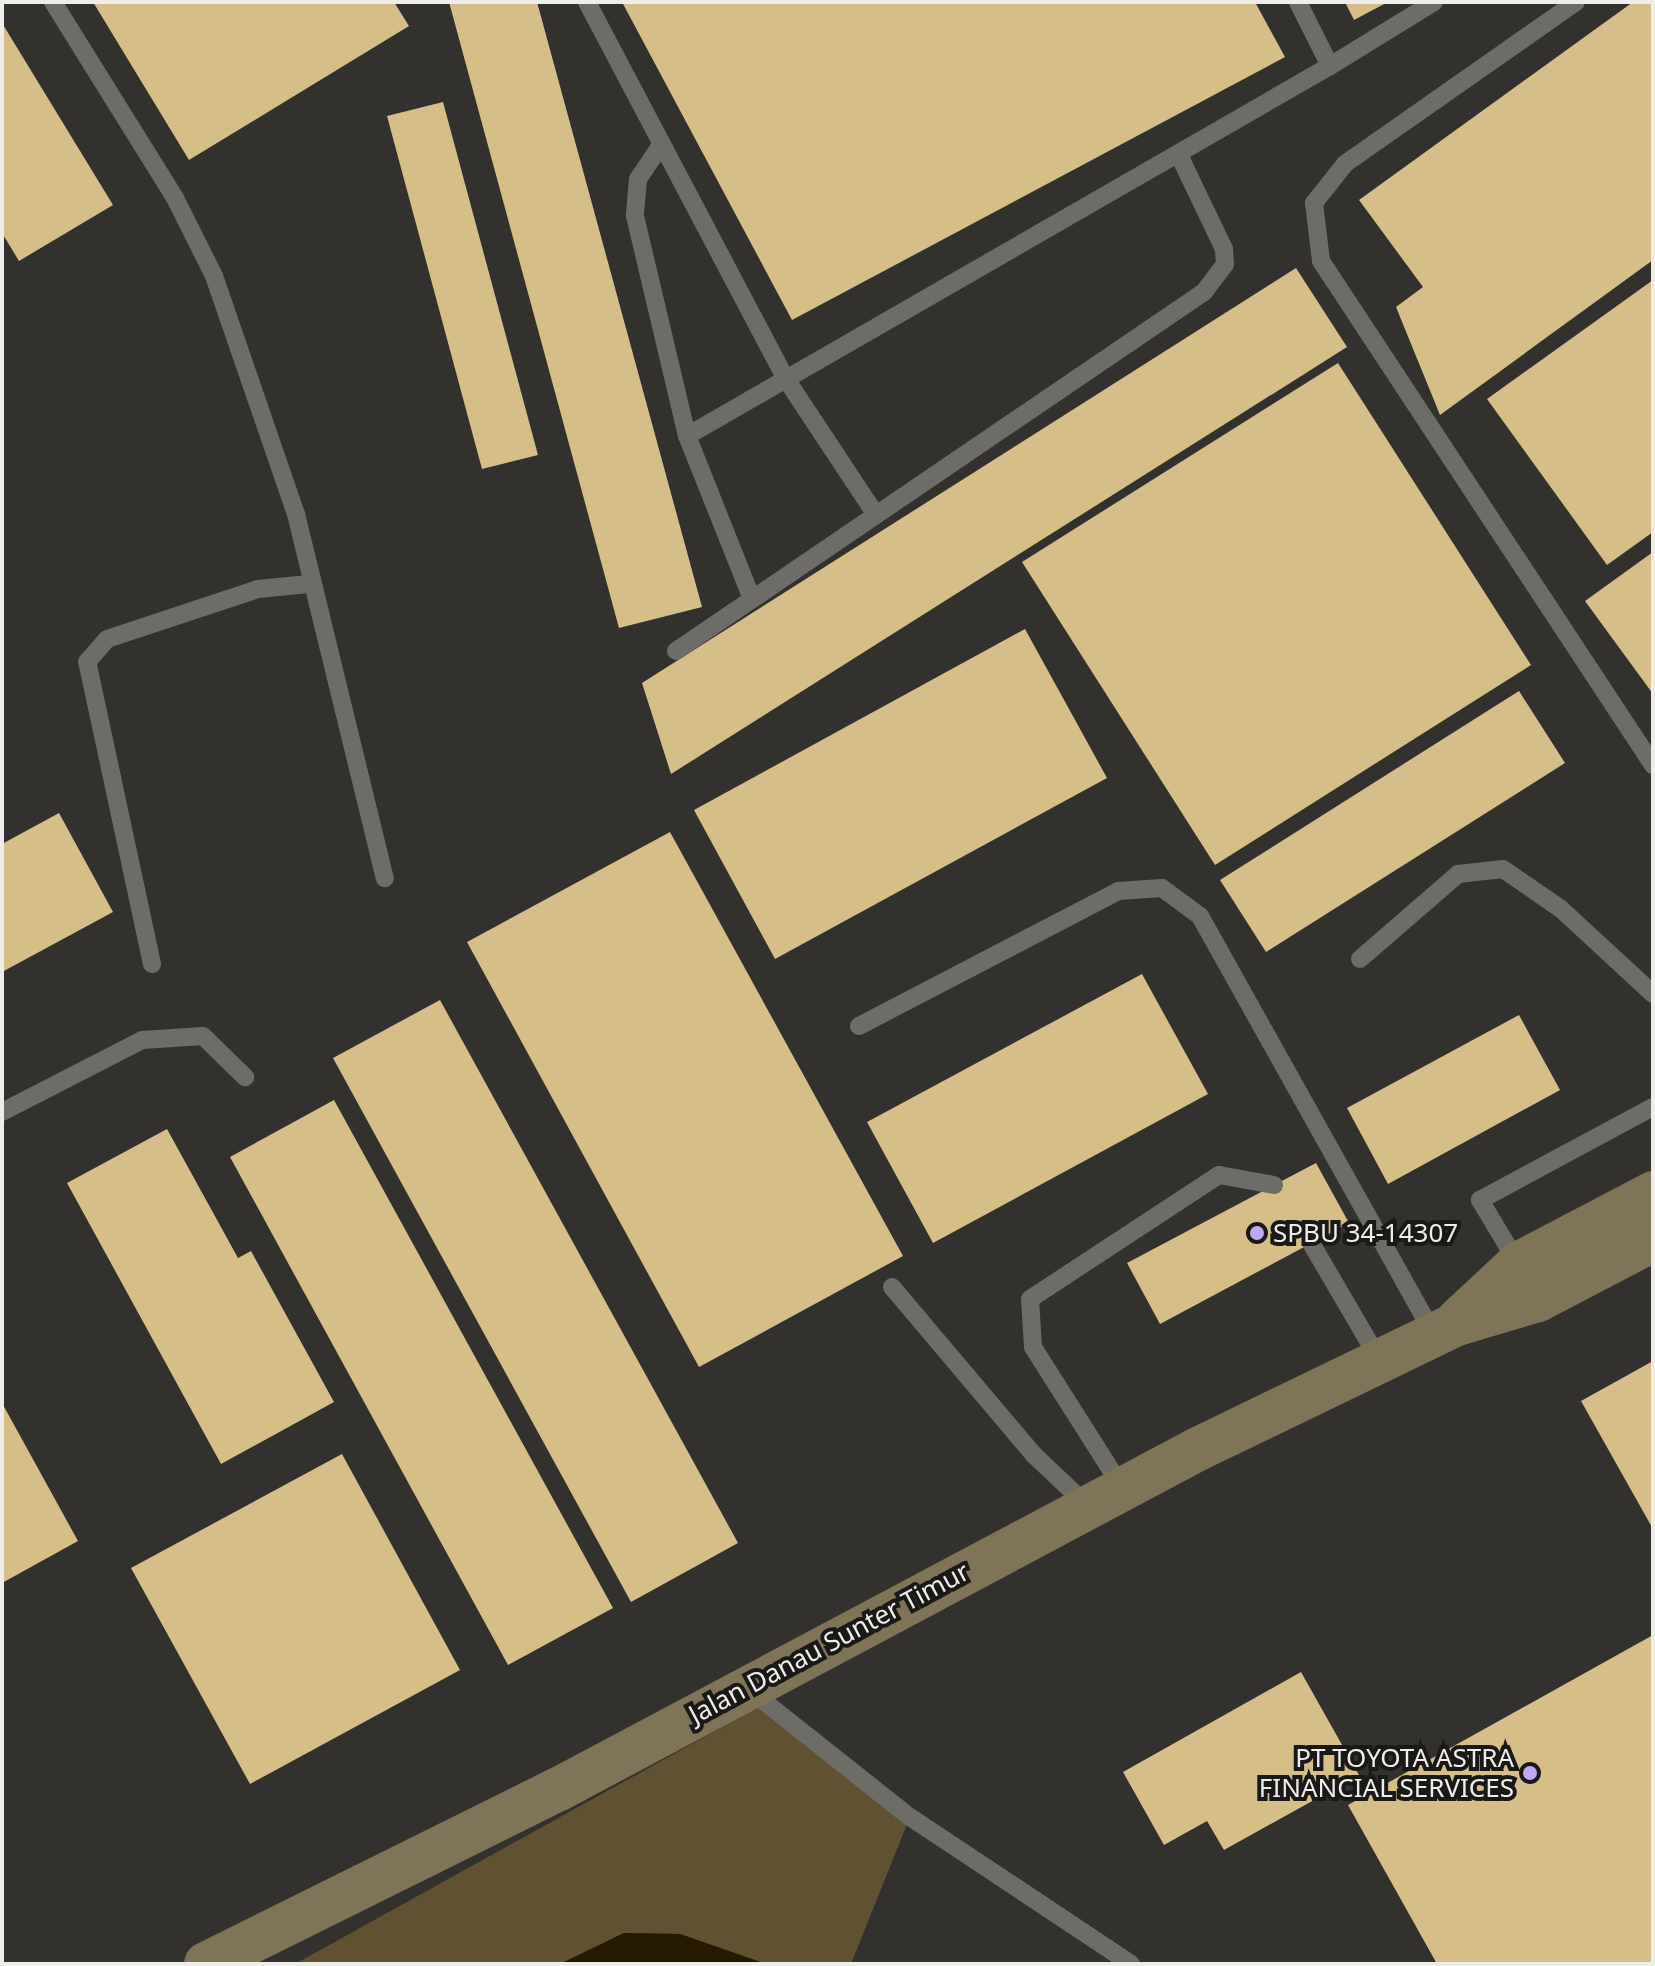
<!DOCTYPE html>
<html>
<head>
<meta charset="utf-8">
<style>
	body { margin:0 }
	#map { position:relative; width:1655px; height:1966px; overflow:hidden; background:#33312d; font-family:"Noto Sans",sans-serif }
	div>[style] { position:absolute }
	.green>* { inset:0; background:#5f5131 }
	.water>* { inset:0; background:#261b01 }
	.building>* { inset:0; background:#d6be89 }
	.lane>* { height:18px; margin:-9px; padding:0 9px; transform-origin:9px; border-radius:9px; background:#6e6c67 }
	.secondary>* { height:44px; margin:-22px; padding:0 22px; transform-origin:22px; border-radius:22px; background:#7f7458 }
	.dots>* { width:22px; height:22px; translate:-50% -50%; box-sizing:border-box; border:4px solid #1a1917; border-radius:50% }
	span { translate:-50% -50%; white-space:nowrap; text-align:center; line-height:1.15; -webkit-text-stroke:8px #1a1917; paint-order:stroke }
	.poi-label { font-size:26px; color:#eeedea }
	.left { translate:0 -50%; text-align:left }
	.right { translate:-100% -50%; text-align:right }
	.street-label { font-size:26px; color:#eeedea }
	.frame { position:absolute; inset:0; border:4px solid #eeedea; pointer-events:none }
</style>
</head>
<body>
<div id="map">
	<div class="green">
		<i style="clip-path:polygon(764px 1704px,910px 1817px,851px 1964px,766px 1964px,680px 1934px,624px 1933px,560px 1964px,295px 1964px)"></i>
	</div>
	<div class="water">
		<i style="clip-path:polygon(624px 1933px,680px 1934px,766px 1964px,560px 1964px)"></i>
	</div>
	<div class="building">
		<i style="clip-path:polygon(93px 2px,394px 2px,409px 26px,189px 160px)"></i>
		<i style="clip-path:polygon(449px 2px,537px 2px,702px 607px,619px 628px)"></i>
		<i style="clip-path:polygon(622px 2px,1255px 2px,1285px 57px,792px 320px)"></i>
		<i style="clip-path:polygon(1345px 2px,1388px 2px,1354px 20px)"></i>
		<i style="clip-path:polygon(1633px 2px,1653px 2px,1653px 260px,1440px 415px,1396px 307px,1423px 287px,1359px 200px)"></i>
		<i style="clip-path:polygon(2px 23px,113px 205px,19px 261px,2px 233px)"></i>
		<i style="clip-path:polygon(443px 102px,538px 455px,482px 469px,387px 116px)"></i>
		<i style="clip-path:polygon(1296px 268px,1347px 347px,671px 774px,642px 683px)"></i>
		<i style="clip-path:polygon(1653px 280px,1653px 532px,1607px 565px,1487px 399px)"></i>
		<i style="clip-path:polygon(1338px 363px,1531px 665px,1215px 865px,1022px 562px)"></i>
		<i style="clip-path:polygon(1653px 552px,1653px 694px,1585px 601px)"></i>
		<i style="clip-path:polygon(1025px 629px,1107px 778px,775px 959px,694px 810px)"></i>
		<i style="clip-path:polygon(1519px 691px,1565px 763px,1266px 952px,1220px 880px)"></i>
		<i style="clip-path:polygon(59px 813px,113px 912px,2px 972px,2px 844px)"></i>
		<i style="clip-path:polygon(670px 832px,903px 1256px,699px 1367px,467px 942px)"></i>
		<i style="clip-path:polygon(1142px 974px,1208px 1094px,933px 1243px,867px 1122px)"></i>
		<i style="clip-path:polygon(440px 1000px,738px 1543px,631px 1602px,333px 1058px)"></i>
		<i style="clip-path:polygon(1519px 1015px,1560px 1090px,1388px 1184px,1347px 1108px)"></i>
		<i style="clip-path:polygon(334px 1100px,613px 1608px,508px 1665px,230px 1157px)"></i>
		<i style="clip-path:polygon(167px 1129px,238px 1258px,251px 1251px,334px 1402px,221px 1464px,67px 1183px)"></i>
		<i style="clip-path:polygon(1316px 1163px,1349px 1223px,1160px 1324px,1127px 1263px)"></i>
		<i style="clip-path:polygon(1653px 1361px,1653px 1529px,1581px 1401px)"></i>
		<i style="clip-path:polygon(2px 1403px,78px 1541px,2px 1583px)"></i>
		<i style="clip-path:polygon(342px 1454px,460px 1670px,250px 1784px,131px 1568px)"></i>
		<i style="clip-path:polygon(1653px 1635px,1653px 1964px,1437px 1964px,1348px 1805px)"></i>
		<i style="clip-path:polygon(1301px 1672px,1359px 1775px,1224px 1850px,1207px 1821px,1164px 1845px,1123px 1772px)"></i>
	</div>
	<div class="lane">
		<i style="left:53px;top:2px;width:231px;rotate:58.1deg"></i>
		<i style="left:175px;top:198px;width:87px;rotate:63.4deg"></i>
		<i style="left:214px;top:276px;width:252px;rotate:71deg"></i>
		<i style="left:296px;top:514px;width:375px;rotate:76.3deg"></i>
		<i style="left:587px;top:2px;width:426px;rotate:62.2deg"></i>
		<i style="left:786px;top:379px;width:163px;rotate:56.5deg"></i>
		<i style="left:1576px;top:2px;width:282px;rotate:145deg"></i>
		<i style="left:1345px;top:164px;width:50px;rotate:128.5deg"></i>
		<i style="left:1314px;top:203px;width:58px;rotate:83.1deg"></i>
		<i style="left:1321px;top:261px;width:604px;rotate:56.63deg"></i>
		<i style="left:1330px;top:66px;width:122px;rotate:-31.6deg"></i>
		<i style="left:659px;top:148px;width:37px;rotate:124deg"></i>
		<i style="left:638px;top:179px;width:37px;rotate:95deg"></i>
		<i style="left:635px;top:216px;width:226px;rotate:76.7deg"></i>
		<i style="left:752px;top:599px;width:175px;rotate:-111.7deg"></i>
		<i style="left:687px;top:436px;width:742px;rotate:-29.92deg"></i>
		<i style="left:1330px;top:66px;width:72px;rotate:-116.6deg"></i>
		<i style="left:676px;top:651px;width:638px;rotate:-34.21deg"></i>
		<i style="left:1204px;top:292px;width:35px;rotate:-53deg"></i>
		<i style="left:1225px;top:264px;width:15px;rotate:-94deg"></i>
		<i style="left:1224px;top:249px;width:106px;rotate:-115.6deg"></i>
		<i style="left:1360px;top:959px;width:130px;rotate:-40.9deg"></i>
		<i style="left:1458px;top:874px;width:45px;rotate:-6.3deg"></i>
		<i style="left:1503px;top:869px;width:70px;rotate:34.6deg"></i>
		<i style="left:1561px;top:909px;width:125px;rotate:42.7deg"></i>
		<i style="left:152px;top:964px;width:309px;rotate:-102.1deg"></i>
		<i style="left:87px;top:662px;width:30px;rotate:-49deg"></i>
		<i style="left:107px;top:639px;width:159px;rotate:-18.3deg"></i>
		<i style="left:258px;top:589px;width:51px;rotate:-5.6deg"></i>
		<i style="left:859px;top:1026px;width:292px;rotate:-27.5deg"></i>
		<i style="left:1118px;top:891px;width:44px;rotate:-3.9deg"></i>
		<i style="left:1162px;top:888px;width:47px;rotate:36.4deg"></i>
		<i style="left:1200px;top:916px;width:479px;rotate:60.8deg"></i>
		<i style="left:2px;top:1112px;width:157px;rotate:-27.2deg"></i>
		<i style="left:142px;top:1040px;width:61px;rotate:-3.8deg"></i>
		<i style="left:203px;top:1036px;width:59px;rotate:44.3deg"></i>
		<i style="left:1311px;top:1243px;width:137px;rotate:59.7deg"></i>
		<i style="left:1519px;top:1265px;width:76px;rotate:-121deg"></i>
		<i style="left:1480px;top:1200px;width:196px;rotate:-28.3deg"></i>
		<i style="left:892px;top:1287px;width:220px;rotate:49.8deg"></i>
		<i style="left:1034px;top:1455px;width:76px;rotate:43.4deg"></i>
		<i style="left:1123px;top:1489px;width:168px;rotate:-122.4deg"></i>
		<i style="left:1033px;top:1347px;width:48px;rotate:-93.6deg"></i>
		<i style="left:1030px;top:1299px;width:226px;rotate:-33.3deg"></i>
		<i style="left:1219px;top:1175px;width:56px;rotate:10.3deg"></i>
		<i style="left:747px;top:1688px;width:208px;rotate:38.4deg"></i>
		<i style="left:910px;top:1817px;width:265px;rotate:33.6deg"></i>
	</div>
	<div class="secondary">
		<i style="left:1458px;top:1320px;width:82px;rotate:-43deg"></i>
		<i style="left:1518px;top:1264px;width:153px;rotate:-27.7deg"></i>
		<i style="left:206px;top:1964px;width:394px;rotate:-26.4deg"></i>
		<i style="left:559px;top:1789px;width:724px;rotate:-28.02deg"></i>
		<i style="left:1198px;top:1449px;width:284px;rotate:-25.8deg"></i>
		<i style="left:1454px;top:1325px;width:88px;rotate:-16.6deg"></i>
		<i style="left:1538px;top:1300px;width:130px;rotate:-27.6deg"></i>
	</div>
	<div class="dots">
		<i style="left:1257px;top:1233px;background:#bda9f5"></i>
		<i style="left:1530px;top:1773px;background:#bda9f5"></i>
	</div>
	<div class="poi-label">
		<span class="left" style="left:1273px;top:1233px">SPBU 34-14307</span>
		<span class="right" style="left:1514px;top:1773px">PT TOYOTA ASTRA<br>FINANCIAL SERVICES</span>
	</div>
	<div class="street-label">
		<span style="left:829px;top:1643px;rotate:-28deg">Jalan Danau Sunter Timur</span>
	</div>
	<div class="frame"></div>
</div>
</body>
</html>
